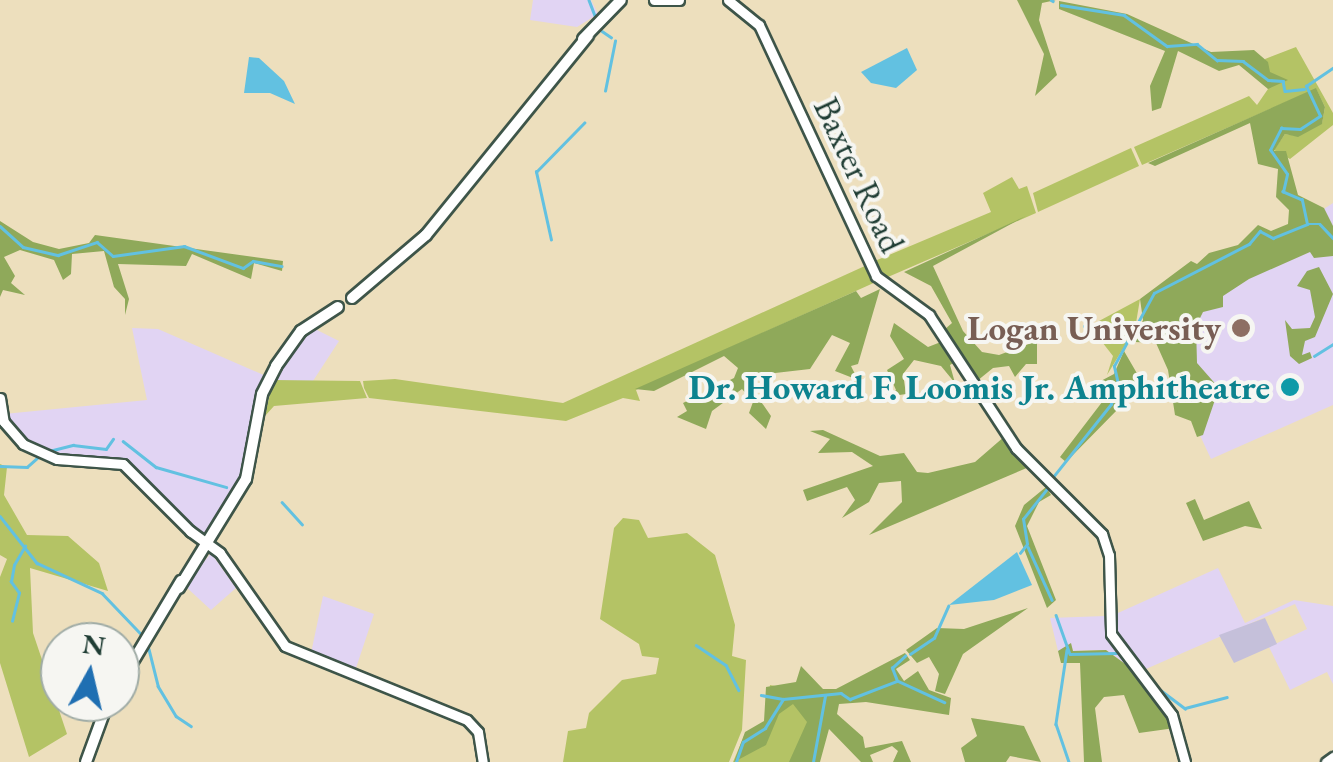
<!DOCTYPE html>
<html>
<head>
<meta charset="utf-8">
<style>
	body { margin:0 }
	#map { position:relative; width:1333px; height:762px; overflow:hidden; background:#eddfbd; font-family:"EB Garamond",serif }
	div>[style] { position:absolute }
	.built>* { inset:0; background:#e1d4f3 }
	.industrial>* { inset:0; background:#c5c0da }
	.green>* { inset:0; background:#b4c365 }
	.forest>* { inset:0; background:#8fa95a }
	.water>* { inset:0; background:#62c1e1 }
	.stream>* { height:2.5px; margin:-1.25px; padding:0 1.25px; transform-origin:1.25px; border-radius:1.25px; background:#62c1e1 }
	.roads { filter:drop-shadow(2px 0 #3e5549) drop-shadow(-2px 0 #3e5549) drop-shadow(0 2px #3e5549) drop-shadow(0 -2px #3e5549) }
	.secondary>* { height:9px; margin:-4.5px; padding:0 4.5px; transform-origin:4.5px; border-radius:4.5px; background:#fff }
	.primary>* { height:10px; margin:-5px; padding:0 5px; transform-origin:5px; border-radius:5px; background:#fff }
	.dots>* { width:28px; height:28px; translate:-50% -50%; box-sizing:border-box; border:5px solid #f6f6f2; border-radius:50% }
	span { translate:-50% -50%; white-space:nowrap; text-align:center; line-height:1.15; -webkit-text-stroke:8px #f6f6f2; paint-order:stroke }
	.street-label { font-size:35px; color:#1f3d34 }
	.education-label { font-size:35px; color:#785e54; font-weight:700 }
	.right { translate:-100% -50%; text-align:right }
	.culture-label { font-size:35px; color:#0d838f; font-weight:700 }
	.north { position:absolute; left:40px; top:622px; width:100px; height:100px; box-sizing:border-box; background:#f6f6f2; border:2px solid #a0aca6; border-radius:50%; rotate:8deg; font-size:28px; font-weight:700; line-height:40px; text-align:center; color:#1f3d34 }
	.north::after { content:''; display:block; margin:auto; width:35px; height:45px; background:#1f6fb2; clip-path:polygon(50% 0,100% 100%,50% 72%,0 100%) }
</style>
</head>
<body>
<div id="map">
	<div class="built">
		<i style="clip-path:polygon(533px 0,591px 0,598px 14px,577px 27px,530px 20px)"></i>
		<i style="clip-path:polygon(1333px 203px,1333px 405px,1211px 459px,1148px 324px)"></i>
		<i style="clip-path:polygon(132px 328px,158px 329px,266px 376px,243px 475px,207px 533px,197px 533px,119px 460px,67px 459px,19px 439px,4px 414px,147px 400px)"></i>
		<i style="clip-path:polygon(313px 328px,339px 341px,311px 384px,273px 380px)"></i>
		<i style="clip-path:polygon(211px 553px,236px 588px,211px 610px,185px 586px)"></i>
		<i style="clip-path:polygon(1218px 568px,1245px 623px,1294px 600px,1333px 606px,1333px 684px,1327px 672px,1290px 690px,1269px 647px,1307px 629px,1295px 604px,1139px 672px,1109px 617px)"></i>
		<i style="clip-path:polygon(323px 596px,374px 614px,354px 674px,310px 658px)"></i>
		<i style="clip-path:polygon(1105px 616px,1128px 666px,1106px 650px,1073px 651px,1071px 644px,1058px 651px,1050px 618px)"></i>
	</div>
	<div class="industrial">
		<i style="clip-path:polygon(1265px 618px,1277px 644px,1234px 663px,1219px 635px)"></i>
	</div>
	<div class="green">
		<i style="clip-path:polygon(1296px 47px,1333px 113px,1333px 125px,1290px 159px,1274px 150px,1285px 134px,1298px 136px,1322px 123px,1325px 107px,1316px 89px,1142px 165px,1134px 147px,1249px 96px,1257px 105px,1268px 89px,1265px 59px)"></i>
		<i style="clip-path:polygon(1131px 148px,1139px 166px,1038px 212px,1033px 193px)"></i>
		<i style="clip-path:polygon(1012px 177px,1019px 189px,1027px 186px,1036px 213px,881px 280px,870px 263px,991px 212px,983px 193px)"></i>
		<i style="clip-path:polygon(867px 265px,878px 281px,636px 390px,640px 401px,623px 398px,566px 421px,369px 398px,364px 388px,363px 381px,395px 379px,563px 403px)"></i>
		<i style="clip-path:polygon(1140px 299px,1135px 329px,1107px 375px,1113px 356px,1095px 333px,1118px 328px,1099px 321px)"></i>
		<i style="clip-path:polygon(273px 380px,360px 381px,367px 398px,274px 406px,265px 416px)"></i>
		<i style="clip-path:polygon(0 464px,7px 467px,4px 495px,27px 535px,68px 536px,99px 563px,108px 591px,30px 568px,33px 633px,67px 734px,29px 757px,0 663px,0 577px,7px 559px,0 555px)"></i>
		<i style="clip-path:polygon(623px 518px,639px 520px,648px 538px,687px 533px,715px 555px,735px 625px,732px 656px,746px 660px,742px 730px,729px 762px,563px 762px,568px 731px,586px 728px,589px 713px,622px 680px,656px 674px,659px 658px,642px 656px,639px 644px,600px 619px,614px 528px)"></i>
		<i style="clip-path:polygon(770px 685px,816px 694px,806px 762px,733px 762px,744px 736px,765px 724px)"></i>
	</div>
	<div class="forest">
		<i style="clip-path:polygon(1017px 0,1056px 0,1042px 3px,1039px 20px,1057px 75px,1035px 96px,1044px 54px)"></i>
		<i style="clip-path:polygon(1059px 1px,1127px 14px,1211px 52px,1254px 50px,1268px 62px,1270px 72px,1288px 80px,1268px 89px,1239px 65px,1219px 71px,1178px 51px,1161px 108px,1152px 111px,1150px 86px,1165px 51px,1059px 9px)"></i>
		<i style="clip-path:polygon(1316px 88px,1325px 107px,1322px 124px,1298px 137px,1285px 134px,1274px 151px,1286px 151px,1298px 195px,1324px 208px,1333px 226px,1333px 256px,1314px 258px,1310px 252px,1249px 279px,1223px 296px,1223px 307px,1203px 312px,1196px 326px,1197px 363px,1219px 388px,1203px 435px,1197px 437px,1191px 421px,1175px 415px,1168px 370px,1156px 343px,1135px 342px,1143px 320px,1140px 299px,1191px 261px,1197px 264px,1209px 253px,1238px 245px,1258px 225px,1271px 231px,1288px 224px,1289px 210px,1276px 197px,1278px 169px,1258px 164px,1250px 123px,1155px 166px,1148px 163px)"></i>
		<i style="clip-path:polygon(1026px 216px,933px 266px,963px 331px,982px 352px,999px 355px,1037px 341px,1037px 364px,1026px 364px,1015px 377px,1009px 366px,993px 368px,977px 381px,944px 330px,952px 323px,931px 286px,904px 272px)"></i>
		<i style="clip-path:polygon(0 221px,33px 242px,59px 249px,89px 243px,95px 235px,283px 261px,282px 271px,254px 263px,251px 279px,192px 254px,186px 266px,118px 264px,129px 299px,125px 315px,125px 299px,114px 287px,104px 251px,72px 254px,71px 274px,63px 280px,54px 260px,20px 250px,4px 257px,15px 276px,11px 283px,25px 295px,3px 290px,0 297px)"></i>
		<i style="clip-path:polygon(1319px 267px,1333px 294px,1315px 337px,1305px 341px,1302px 355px,1310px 352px,1312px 358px,1299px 364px,1290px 356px,1285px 320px,1292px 329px,1310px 328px,1315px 317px,1310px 290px,1297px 286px,1307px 271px)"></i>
		<i style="clip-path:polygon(880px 289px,858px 364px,851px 366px,858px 380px,835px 371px,850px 343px,832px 335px,810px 369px,758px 375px,755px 393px,771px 416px,766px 429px,749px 413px,753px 402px,742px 389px,712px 411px,706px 429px,677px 417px,687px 411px,683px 403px,734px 378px,738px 368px,724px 356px,654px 391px,635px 389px,856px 291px,861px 298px)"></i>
		<i style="clip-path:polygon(894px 323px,928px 347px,946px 340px,960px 359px,950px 365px,955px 383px,941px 366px,914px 360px,903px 374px,906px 394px,886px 397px,896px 390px,887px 370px,904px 359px,890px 336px)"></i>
		<i style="clip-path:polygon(1124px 351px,1142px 382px,1138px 392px,1117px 397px,1119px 408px,1066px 462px,1060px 457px,1109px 393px,1097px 383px,1114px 374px)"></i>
		<i style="clip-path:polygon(823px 430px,880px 456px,904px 453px,917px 472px,928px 473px,975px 462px,1005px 436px,1029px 467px,869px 535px,902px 502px,901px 481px,879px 483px,869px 502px,842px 518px,855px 500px,847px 487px,807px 501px,803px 490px,873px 466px,852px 452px,818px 453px,830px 439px,810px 431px)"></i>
		<i style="clip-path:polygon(1046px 487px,1051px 495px,1039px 502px,1027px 526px,1056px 600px,1047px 608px,1015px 526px,1024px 505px)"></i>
		<i style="clip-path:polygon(1195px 499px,1204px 520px,1249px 501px,1262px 529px,1245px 526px,1203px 541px,1186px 503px)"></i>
		<i style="clip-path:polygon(1028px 608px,963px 654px,945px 694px,935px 691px,939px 674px,929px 657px,917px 663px,906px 650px,937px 628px,964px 629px)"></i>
		<i style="clip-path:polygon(1071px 643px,1073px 651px,1106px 650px,1128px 666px,1175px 728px,1139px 733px,1124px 695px,1104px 697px,1095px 708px,1102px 762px,1084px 762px,1080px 663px,1061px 663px,1058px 651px)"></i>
		<i style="clip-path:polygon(905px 653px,910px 660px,896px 669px,904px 681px,918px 671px,929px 690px,951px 698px,949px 715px,866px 702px,839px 704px,837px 714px,863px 737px,865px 748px,902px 741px,911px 762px,893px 762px,898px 751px,892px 746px,870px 755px,873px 762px,861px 762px,829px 729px,820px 762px,789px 762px,807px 722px,793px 704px,779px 714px,766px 745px,734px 762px,745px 732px,764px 721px,766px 687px,796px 682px,801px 666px,823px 689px,836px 689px)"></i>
		<i style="clip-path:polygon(971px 718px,1024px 726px,1041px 762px,1010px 756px,1006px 762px,965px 762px,961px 748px,977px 736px)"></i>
	</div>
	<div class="water">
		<i style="clip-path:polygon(907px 48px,917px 70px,896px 88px,871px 83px,861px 72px)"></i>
		<i style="clip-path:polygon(249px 57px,259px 58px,284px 81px,295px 104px,270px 93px,244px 93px)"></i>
		<i style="clip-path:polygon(1017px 552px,1032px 585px,994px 600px,949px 605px)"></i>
	</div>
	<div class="stream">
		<i style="left:589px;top:0;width:17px;rotate:69deg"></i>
		<i style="left:1051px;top:0;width:2px;rotate:27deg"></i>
		<i style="left:1061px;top:5px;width:64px;rotate:9deg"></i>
		<i style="left:1124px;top:15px;width:53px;rotate:35.8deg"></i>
		<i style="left:1167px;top:46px;width:30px;rotate:-4deg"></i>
		<i style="left:1197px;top:44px;width:26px;rotate:39deg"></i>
		<i style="left:1217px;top:60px;width:26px;rotate:2deg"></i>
		<i style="left:1243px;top:61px;width:31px;rotate:37deg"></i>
		<i style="left:1268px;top:80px;width:15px;rotate:4deg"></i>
		<i style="left:1283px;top:81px;width:10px;rotate:79deg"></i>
		<i style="left:1285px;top:91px;width:19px;rotate:-6deg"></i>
		<i style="left:602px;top:31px;width:11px;rotate:34deg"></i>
		<i style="left:605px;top:91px;width:51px;rotate:-78.7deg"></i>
		<i style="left:1307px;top:224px;width:13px"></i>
		<i style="left:1320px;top:224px;width:19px;rotate:47deg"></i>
		<i style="left:0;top:226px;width:31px;rotate:42deg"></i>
		<i style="left:23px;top:247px;width:36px;rotate:13deg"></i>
		<i style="left:58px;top:255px;width:41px;rotate:-18.4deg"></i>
		<i style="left:97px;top:242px;width:21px;rotate:41deg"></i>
		<i style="left:113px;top:256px;width:72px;rotate:-8deg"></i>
		<i style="left:184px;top:246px;width:63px;rotate:20.4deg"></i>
		<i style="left:243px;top:268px;width:12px;rotate:-35deg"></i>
		<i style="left:253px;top:261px;width:29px;rotate:10deg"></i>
		<i style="left:551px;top:240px;width:70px;rotate:-102.4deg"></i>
		<i style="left:536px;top:172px;width:69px;rotate:-45.6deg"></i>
		<i style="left:1084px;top:326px;width:34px;rotate:7deg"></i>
		<i style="left:1118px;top:330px;width:13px;rotate:58deg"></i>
		<i style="left:1314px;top:356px;width:22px;rotate:-32deg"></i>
		<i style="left:123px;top:441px;width:42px;rotate:38.2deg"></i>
		<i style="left:156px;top:467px;width:73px;rotate:15.9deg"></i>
		<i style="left:49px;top:451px;width:25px;rotate:-14deg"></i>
		<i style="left:73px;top:445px;width:33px;rotate:7deg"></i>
		<i style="left:106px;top:449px;width:12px;rotate:-55deg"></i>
		<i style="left:0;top:466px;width:27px;rotate:2deg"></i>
		<i style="left:27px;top:467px;width:15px;rotate:-42deg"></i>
		<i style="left:1053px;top:477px;width:93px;rotate:-51.5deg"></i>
		<i style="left:1111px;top:404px;width:21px;rotate:-71deg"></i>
		<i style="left:1118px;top:384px;width:18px;rotate:-103deg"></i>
		<i style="left:1114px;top:366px;width:83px;rotate:-61.3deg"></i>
		<i style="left:1154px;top:293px;width:107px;rotate:-27.3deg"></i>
		<i style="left:1249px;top:244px;width:17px;rotate:-50deg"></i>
		<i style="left:1260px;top:231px;width:15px;rotate:28deg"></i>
		<i style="left:1273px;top:238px;width:37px;rotate:-22deg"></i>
		<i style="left:1307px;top:224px;width:25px;rotate:-102deg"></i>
		<i style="left:1302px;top:200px;width:21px;rotate:-157deg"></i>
		<i style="left:1283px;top:192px;width:18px;rotate:-77deg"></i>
		<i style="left:1287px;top:174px;width:29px;rotate:-125deg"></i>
		<i style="left:1270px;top:150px;width:25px;rotate:-63deg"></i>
		<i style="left:1281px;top:128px;width:19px;rotate:3deg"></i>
		<i style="left:1300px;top:129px;width:24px;rotate:-33deg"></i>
		<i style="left:1320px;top:116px;width:33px;rotate:-115deg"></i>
		<i style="left:1306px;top:86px;width:32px;rotate:-34deg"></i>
		<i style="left:282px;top:502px;width:30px;rotate:48deg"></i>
		<i style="left:0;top:516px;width:60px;rotate:51.8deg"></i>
		<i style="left:37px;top:563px;width:72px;rotate:24.8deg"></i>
		<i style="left:102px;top:593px;width:58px;rotate:46.4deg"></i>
		<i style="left:1028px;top:547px;width:58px;rotate:65.6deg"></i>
		<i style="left:1020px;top:553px;width:11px;rotate:-52deg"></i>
		<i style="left:1027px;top:544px;width:25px;rotate:-99deg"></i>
		<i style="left:1023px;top:519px;width:43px;rotate:-51.5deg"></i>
		<i style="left:1056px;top:615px;width:41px;rotate:70.3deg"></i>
		<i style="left:1070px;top:654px;width:46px;rotate:-1.2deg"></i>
		<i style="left:12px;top:621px;width:29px;rotate:-76deg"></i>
		<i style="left:19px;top:593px;width:14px;rotate:-126deg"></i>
		<i style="left:11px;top:582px;width:17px;rotate:-80deg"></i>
		<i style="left:14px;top:565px;width:22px;rotate:-60deg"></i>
		<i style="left:696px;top:645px;width:36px;rotate:34deg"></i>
		<i style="left:726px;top:665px;width:28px;rotate:63deg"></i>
		<i style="left:149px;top:649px;width:38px;rotate:76deg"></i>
		<i style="left:158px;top:686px;width:35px;rotate:59deg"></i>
		<i style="left:176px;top:716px;width:18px;rotate:34deg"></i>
		<i style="left:1067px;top:650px;width:75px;rotate:98.5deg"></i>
		<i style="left:1056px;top:724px;width:40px;rotate:71.1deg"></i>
		<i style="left:910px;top:654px;width:29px;rotate:-34deg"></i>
		<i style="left:934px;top:638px;width:35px;rotate:-66deg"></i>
		<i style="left:898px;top:681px;width:51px;rotate:24.5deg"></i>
		<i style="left:1154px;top:685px;width:39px;rotate:37deg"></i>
		<i style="left:1185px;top:708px;width:43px;rotate:-14.7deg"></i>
		<i style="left:761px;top:695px;width:22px;rotate:10deg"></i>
		<i style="left:736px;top:762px;width:21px;rotate:-71deg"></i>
		<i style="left:743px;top:742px;width:26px;rotate:-32deg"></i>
		<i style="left:765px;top:728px;width:34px;rotate:-58deg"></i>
		<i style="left:783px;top:699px;width:58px;rotate:-5.9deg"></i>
		<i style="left:841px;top:693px;width:11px;rotate:34deg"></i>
		<i style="left:850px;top:699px;width:50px;rotate:-21deg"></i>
		<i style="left:897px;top:681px;width:14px;rotate:-111deg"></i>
		<i style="left:892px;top:668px;width:18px;rotate:-43deg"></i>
		<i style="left:813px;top:762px;width:67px;rotate:-79.7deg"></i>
	</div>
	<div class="roads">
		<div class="secondary">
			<i style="left:654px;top:0;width:25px"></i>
			<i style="left:728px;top:0;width:40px;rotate:39deg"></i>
			<i style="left:759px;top:25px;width:277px;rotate:65deg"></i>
			<i style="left:876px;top:276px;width:66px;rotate:36.3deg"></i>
			<i style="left:929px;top:315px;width:159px;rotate:56.8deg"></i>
			<i style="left:1016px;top:448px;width:122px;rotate:45deg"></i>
			<i style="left:1102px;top:534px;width:22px;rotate:72deg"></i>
			<i style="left:1109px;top:555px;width:79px;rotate:88.5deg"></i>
			<i style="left:1111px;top:634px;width:101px;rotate:53deg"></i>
			<i style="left:1172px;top:715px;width:49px;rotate:74.5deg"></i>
			<i style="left:0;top:398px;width:24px;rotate:81deg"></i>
			<i style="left:4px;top:422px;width:29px;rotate:49deg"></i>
			<i style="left:23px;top:444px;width:37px;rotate:24deg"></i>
			<i style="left:57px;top:459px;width:66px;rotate:4.3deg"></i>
			<i style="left:123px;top:464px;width:96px;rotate:45deg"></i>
			<i style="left:190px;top:531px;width:37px;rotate:36deg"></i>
			<i style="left:220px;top:553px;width:113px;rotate:55deg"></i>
			<i style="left:285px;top:646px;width:196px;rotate:22.1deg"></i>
			<i style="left:467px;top:720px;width:16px;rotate:47deg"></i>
			<i style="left:478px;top:732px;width:30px;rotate:81deg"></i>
			<i style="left:1326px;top:762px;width:9px;rotate:-36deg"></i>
		</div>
		<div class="primary">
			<i style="left:583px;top:39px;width:54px;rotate:-45.7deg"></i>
			<i style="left:352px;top:298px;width:97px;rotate:-40.4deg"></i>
			<i style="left:426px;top:235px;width:257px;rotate:-50.9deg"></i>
			<i style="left:179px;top:588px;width:128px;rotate:-58.4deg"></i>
			<i style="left:246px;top:479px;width:86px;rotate:-79.3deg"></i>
			<i style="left:262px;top:394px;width:31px;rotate:-63deg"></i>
			<i style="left:276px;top:366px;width:43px;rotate:-54.5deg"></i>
			<i style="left:301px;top:331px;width:44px;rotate:-33deg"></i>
			<i style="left:120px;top:683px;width:119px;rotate:-59.1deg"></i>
			<i style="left:86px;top:762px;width:64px;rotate:-69.9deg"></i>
		</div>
	</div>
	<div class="dots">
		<i style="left:1241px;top:328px;background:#8d6e63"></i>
		<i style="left:1290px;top:387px;background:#0f9aa8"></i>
	</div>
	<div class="street-label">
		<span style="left:859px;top:175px;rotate:65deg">Baxter Road</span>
	</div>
	<div class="education-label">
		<span class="right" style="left:1221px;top:328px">Logan University</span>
	</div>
	<div class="culture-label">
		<span class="right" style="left:1270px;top:387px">Dr. Howard F. Loomis Jr. Amphitheatre</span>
	</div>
	<div class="north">N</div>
</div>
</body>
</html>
